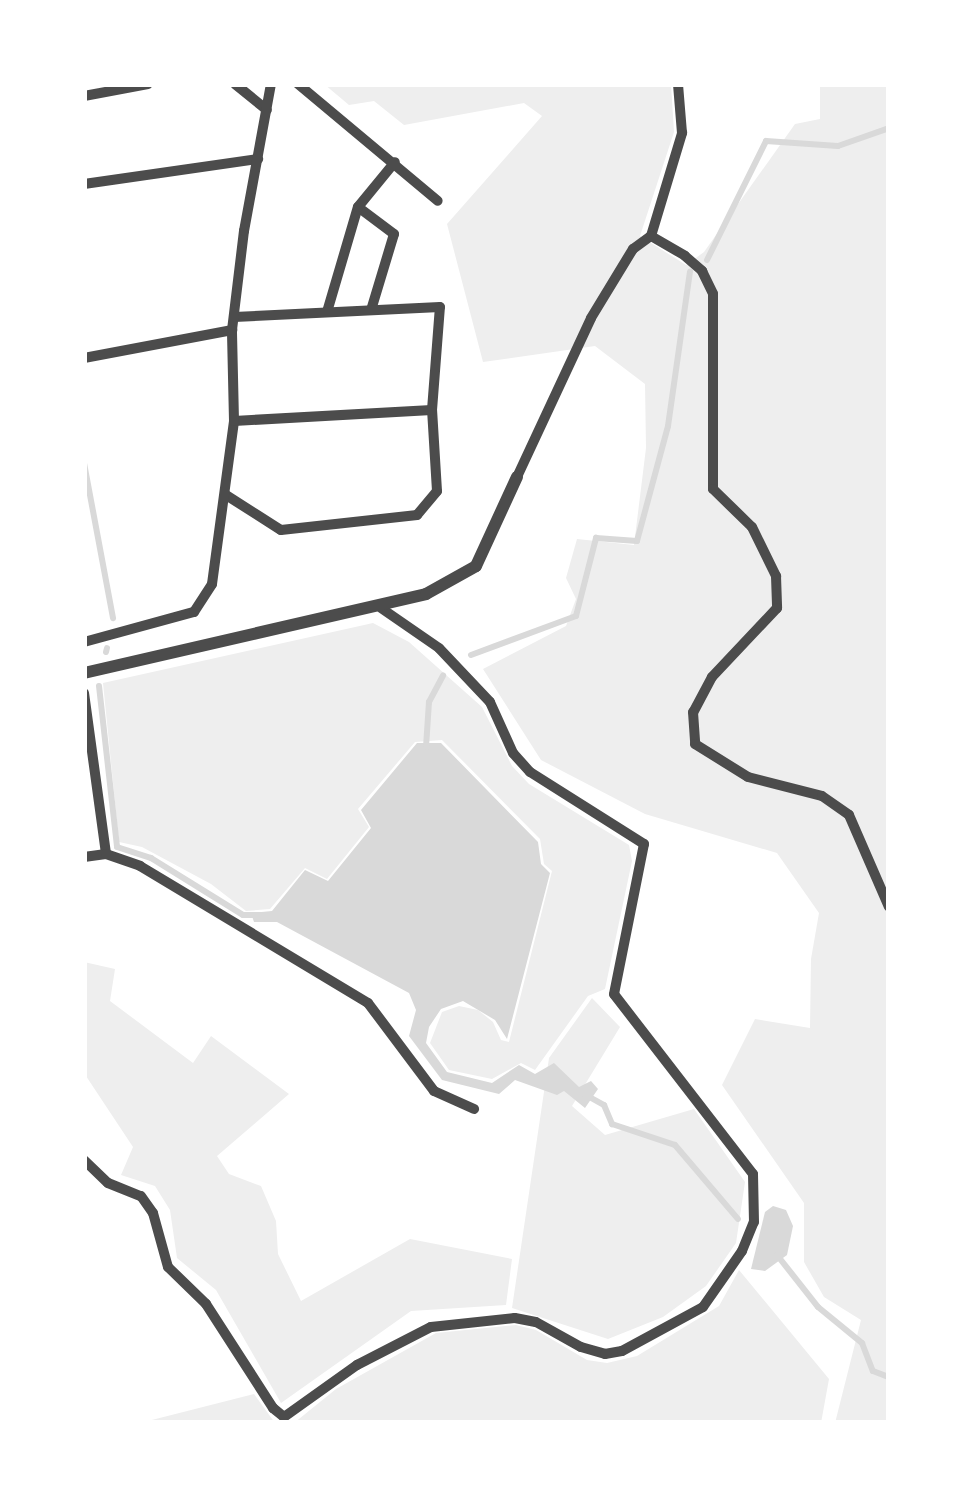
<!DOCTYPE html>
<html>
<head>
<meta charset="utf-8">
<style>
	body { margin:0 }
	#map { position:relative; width:973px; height:1507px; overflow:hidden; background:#fff; font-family:Commissioner,sans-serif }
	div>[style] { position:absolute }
	.green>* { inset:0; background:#eee }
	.water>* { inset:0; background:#d9d9d9 }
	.stream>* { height:6px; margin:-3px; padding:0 3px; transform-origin:3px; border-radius:3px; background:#d9d9d9 }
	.minor>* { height:10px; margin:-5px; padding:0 5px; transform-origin:5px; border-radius:5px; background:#4c4c4c }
	.tertiary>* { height:12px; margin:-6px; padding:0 6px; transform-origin:6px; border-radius:6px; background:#4c4c4c }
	span { translate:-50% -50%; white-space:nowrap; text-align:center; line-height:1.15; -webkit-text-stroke:10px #fff; paint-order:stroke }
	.frame { position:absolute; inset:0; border:87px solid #fff; pointer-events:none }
</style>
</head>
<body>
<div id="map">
	<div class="green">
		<i style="clip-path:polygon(324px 84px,671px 84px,674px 132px,640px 236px,686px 265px,704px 252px,795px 124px,820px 119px,820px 84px,889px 84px,889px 1423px,835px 1423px,861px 1320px,824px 1297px,804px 1262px,804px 1203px,722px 1085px,755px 1019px,810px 1028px,811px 959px,819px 913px,777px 853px,645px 814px,541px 760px,483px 669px,566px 626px,576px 599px,566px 578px,577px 539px,634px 545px,646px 448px,645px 384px,595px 346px,483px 362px,447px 224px,542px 116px,524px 103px,404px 125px,374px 101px,349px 105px)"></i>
		<i style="clip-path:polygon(373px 623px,409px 642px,482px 707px,512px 766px,529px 784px,629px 845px,632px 861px,605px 989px,588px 996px,535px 1070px,521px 1063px,492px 1079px,449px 1070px,430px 1043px,442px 1012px,459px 1006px,478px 1010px,493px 1022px,501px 1040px,509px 1042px,552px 871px,544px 864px,540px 839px,442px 740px,415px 742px,358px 809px,369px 827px,327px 879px,305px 868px,270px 909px,246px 911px,211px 884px,142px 847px,119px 842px,103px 683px)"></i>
		<i style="clip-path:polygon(84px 962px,115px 969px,110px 1001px,193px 1063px,211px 1036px,289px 1094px,217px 1156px,229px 1174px,261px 1186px,276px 1221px,278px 1254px,301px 1301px,410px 1239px,512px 1259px,506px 1305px,411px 1311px,281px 1403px,216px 1290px,177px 1258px,170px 1210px,155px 1186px,121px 1175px,133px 1147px,84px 1073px)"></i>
		<i style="clip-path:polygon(592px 998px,620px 1027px,572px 1106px,605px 1135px,694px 1109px,745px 1182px,736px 1243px,706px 1286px,663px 1317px,608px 1339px,512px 1308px,549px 1058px)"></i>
		<i style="clip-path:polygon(739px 1270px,829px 1379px,821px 1423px,294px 1423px,336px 1389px,436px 1333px,516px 1325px,536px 1330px,587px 1360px,607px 1363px,637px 1356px,719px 1306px)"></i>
		<i style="clip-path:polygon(254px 1394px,275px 1423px,140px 1423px)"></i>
	</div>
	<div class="water">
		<i style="clip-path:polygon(417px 743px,441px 743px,538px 842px,541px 864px,550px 873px,507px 1039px,495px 1020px,463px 1001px,441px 1009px,429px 1027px,426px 1043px,447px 1072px,492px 1083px,519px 1065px,535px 1074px,554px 1063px,579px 1087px,591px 1081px,598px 1089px,585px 1108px,564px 1091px,557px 1095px,515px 1080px,499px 1094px,442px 1080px,409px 1036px,416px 1010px,409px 993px,277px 922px,254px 922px,251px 913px,272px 911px,305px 870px,328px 881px,371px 828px,361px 810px)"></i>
		<i style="clip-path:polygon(773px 1206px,786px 1210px,793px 1226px,787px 1255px,765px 1271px,751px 1269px,765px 1212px)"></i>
	</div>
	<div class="stream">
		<i style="left:707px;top:260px;width:133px;rotate:-63.6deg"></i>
		<i style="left:766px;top:141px;width:72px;rotate:4deg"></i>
		<i style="left:838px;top:146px;width:54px;rotate:-19.4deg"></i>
		<i style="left:84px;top:463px;width:158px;rotate:79.4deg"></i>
		<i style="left:106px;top:652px;width:4px;rotate:-76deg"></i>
		<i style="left:471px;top:655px;width:112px;rotate:-20.4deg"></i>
		<i style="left:576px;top:616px;width:81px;rotate:-75.6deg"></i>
		<i style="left:596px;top:538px;width:41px;rotate:4.2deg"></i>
		<i style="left:637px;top:541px;width:119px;rotate:-74.9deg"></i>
		<i style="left:668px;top:426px;width:156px;rotate:-81.9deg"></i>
		<i style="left:99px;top:686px;width:162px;rotate:83.6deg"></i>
		<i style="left:117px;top:847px;width:36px;rotate:18deg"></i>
		<i style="left:151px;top:858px;width:108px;rotate:31.8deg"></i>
		<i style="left:243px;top:915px;width:17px"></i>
		<i style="left:426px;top:747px;width:45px;rotate:-86.2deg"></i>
		<i style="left:429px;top:702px;width:30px;rotate:-62deg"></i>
		<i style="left:584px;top:1094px;width:23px;rotate:29deg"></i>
		<i style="left:604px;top:1105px;width:21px;rotate:67deg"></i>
		<i style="left:612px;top:1124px;width:66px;rotate:18.4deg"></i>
		<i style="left:675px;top:1145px;width:97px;rotate:49.6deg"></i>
		<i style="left:777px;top:1255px;width:66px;rotate:51.7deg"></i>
		<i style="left:818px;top:1307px;width:57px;rotate:39.3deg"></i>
		<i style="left:862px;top:1343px;width:30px;rotate:69deg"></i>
		<i style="left:873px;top:1371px;width:17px;rotate:21deg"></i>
	</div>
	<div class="minor">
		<i style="left:235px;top:84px;width:41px;rotate:39.1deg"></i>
		<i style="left:298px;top:84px;width:182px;rotate:39.9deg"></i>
		<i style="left:84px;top:96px;width:65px;rotate:-10.6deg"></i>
		<i style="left:84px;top:184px;width:176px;rotate:-8.2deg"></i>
		<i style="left:358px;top:207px;width:45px;rotate:36.9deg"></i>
		<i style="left:394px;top:234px;width:79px;rotate:106.8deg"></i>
		<i style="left:651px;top:236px;width:108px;rotate:-73.2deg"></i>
		<i style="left:682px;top:133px;width:49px;rotate:-94.7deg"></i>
		<i style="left:327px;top:312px;width:109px;rotate:-73.6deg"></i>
		<i style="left:358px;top:207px;width:58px;rotate:-50.6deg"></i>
		<i style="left:84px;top:358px;width:151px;rotate:-10.7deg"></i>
		<i style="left:234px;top:421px;width:198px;rotate:-3.2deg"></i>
		<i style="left:517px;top:477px;width:175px;rotate:-65deg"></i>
		<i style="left:591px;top:318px;width:81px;rotate:-58.7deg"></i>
		<i style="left:633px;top:249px;width:22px;rotate:-36deg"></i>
		<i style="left:651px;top:236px;width:39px;rotate:30deg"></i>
		<i style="left:685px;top:256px;width:23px;rotate:41deg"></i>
		<i style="left:702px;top:271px;width:25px;rotate:64deg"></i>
		<i style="left:713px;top:294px;width:195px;rotate:90deg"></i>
		<i style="left:713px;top:489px;width:54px;rotate:44.3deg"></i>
		<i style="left:752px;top:527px;width:55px;rotate:63.9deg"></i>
		<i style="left:776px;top:576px;width:32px;rotate:88deg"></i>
		<i style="left:777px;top:608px;width:95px;rotate:133.3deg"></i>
		<i style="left:712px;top:677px;width:40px;rotate:118deg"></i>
		<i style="left:693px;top:712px;width:32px;rotate:86deg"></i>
		<i style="left:695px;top:744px;width:62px;rotate:31.9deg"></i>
		<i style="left:748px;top:777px;width:76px;rotate:14.4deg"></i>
		<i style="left:822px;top:796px;width:33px;rotate:35deg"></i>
		<i style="left:849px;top:815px;width:100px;rotate:66.5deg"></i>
		<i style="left:226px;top:495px;width:65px;rotate:32.5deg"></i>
		<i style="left:281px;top:530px;width:137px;rotate:-6.3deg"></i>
		<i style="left:417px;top:515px;width:31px;rotate:-50deg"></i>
		<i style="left:437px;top:491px;width:81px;rotate:-93.5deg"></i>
		<i style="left:432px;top:410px;width:103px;rotate:-85.6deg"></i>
		<i style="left:440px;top:307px;width:206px;rotate:177.2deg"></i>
		<i style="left:84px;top:642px;width:114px;rotate:-15.3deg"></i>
		<i style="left:194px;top:612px;width:33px;rotate:-57deg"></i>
		<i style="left:212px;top:584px;width:164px;rotate:-82.3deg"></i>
		<i style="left:234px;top:421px;width:91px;rotate:-91.3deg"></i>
		<i style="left:232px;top:330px;width:100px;rotate:-83.1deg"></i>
		<i style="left:244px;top:231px;width:149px;rotate:-79.6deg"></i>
		<i style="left:84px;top:693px;width:162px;rotate:82.2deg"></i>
		<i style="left:84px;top:857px;width:22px;rotate:-8deg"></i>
		<i style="left:106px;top:854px;width:36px;rotate:19deg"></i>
		<i style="left:140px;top:866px;width:266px;rotate:31deg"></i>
		<i style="left:368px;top:1003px;width:110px;rotate:53.1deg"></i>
		<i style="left:434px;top:1091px;width:44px;rotate:24.2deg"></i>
		<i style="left:84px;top:1160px;width:33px;rotate:44deg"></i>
		<i style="left:108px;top:1183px;width:35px;rotate:22deg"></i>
		<i style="left:141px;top:1196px;width:21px;rotate:55deg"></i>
		<i style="left:153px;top:1213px;width:56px;rotate:74.5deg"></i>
		<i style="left:168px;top:1267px;width:53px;rotate:44.2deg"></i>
		<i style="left:206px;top:1304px;width:124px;rotate:57.2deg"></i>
		<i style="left:273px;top:1408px;width:14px;rotate:39deg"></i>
		<i style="left:284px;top:1417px;width:90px;rotate:-35.5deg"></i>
		<i style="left:357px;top:1365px;width:83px;rotate:-27.2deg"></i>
		<i style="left:431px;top:1327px;width:84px;rotate:-6.1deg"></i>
		<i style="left:515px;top:1318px;width:21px;rotate:11deg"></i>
		<i style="left:536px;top:1322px;width:51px;rotate:29.1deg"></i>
		<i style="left:581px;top:1347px;width:25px;rotate:16deg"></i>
		<i style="left:605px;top:1354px;width:17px;rotate:-10deg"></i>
		<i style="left:622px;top:1351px;width:92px;rotate:-28.5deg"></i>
		<i style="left:703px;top:1307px;width:68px;rotate:-55.1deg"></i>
		<i style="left:742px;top:1251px;width:31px;rotate:-68deg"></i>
		<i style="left:754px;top:1222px;width:48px;rotate:-91.2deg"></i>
		<i style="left:753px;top:1174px;width:227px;rotate:-127.7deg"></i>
		<i style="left:614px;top:994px;width:153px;rotate:-78.7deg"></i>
		<i style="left:644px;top:844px;width:135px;rotate:-147.7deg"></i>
		<i style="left:530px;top:772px;width:25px;rotate:-132deg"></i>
		<i style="left:513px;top:753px;width:56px;rotate:-114.3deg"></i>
		<i style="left:490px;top:702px;width:74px;rotate:-133.4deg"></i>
		<i style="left:439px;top:648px;width:70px;rotate:-145.4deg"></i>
	</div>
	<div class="tertiary">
		<i style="left:84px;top:673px;width:351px;rotate:-13deg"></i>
		<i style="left:426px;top:594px;width:57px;rotate:-29.2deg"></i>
		<i style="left:476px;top:566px;width:98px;rotate:-65.3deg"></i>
	</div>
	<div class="frame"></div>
</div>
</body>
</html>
